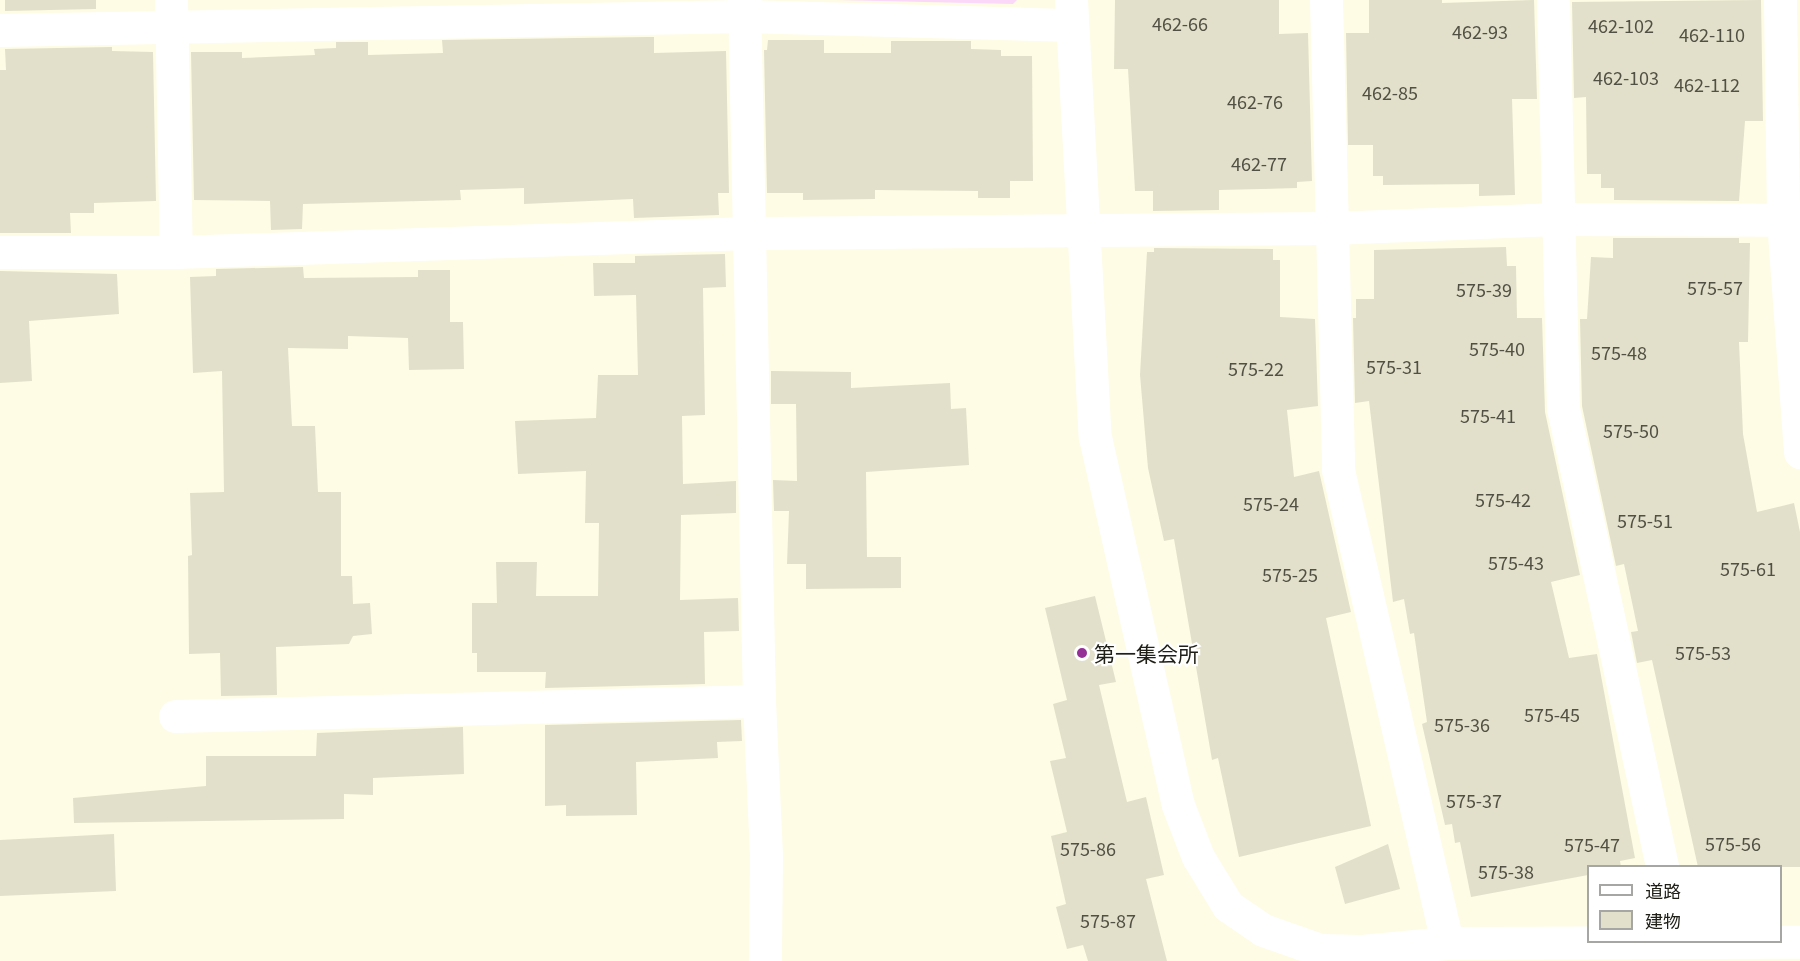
<!DOCTYPE html>
<html>
<head>
<meta charset="utf-8">
<style>
	body { margin:0 }
	#map { position:relative; width:1800px; height:961px; overflow:hidden; background:#fefce5; font-family:Georgia,"Noto Sans JP",serif }
	div>[style] { position:absolute }
	.green>* { inset:0; background:#fbd7fa }
	.building>* { inset:0; background:#e2e0ca }
	.minor>* { height:33px; margin:-16.5px; padding:0 16.5px; transform-origin:16.5px; border-radius:16.5px; background:#fff }
	.dots>* { width:16px; height:16px; translate:-50% -50%; box-sizing:border-box; border:3px solid #fff; border-radius:50% }
	span { translate:-50% -50%; white-space:nowrap; text-align:center; line-height:1.15; -webkit-text-stroke:4.5px #fff; paint-order:stroke }
	.number-label { font-size:18px; color:#515044 }
	.number-label span { -webkit-text-stroke-width:0 }
	.poi-label { font-size:21px; color:#212018 }
	.left { translate:0 -50%; text-align:left }
	.legend { position:absolute; left:1587px; top:865px; width:195px; height:78px; box-sizing:border-box; background:#fff; border:2px solid #a6a6a3; margin:0; padding:8px 10px; list-style:none; font-size:18px; color:#212018 }
	.legend li { display:flex; align-items:center; gap:12px; height:30px }
	.legend b { width:30px; border:2px solid #a6a6a3 }
</style>
</head>
<body>
<div id="map">
	<div class="green">
		<i style="clip-path:polygon(837px 0,1017px 0,1013px 4px)"></i>
	</div>
	<div class="building">
		<i style="clip-path:polygon(5px 0,96px 0,96px 9px,5px 11px)"></i>
		<i style="clip-path:polygon(1115px 0,1279px 0,1279px 34px,1308px 33px,1312px 181px,1297px 182px,1297px 188px,1219px 190px,1219px 210px,1153px 211px,1153px 191px,1135px 191px,1128px 69px,1114px 69px)"></i>
		<i style="clip-path:polygon(1369px 0,1442px 0,1442px 3px,1534px 0,1537px 99px,1512px 99px,1515px 195px,1479px 196px,1479px 184px,1383px 185px,1383px 176px,1373px 176px,1373px 145px,1348px 145px,1346px 33px,1369px 33px)"></i>
		<i style="clip-path:polygon(1761px 0,1763px 121px,1745px 121px,1739px 201px,1614px 200px,1614px 188px,1601px 188px,1601px 174px,1587px 174px,1586px 97px,1574px 98px,1572px 2px)"></i>
		<i style="clip-path:polygon(648px 37px,654px 37px,654px 53px,726px 51px,729px 193px,718px 193px,719px 215px,634px 218px,633px 199px,524px 204px,524px 188px,460px 190px,461px 200px,303px 204px,302px 229px,271px 230px,270px 201px,194px 200px,191px 52px,242px 52px,242px 58px,315px 55px,314px 49px,336px 48px,336px 42px,368px 42px,368px 55px,443px 53px,442px 40px)"></i>
		<i style="clip-path:polygon(768px 40px,824px 40px,824px 53px,891px 53px,891px 41px,971px 41px,971px 49px,1001px 50px,1001px 56px,1032px 56px,1033px 181px,1010px 181px,1010px 198px,978px 198px,978px 191px,875px 190px,875px 199px,803px 200px,803px 193px,767px 193px,764px 50px,767px 50px)"></i>
		<i style="clip-path:polygon(112px 47px,112px 51px,153px 52px,156px 201px,94px 203px,94px 213px,70px 213px,71px 233px,0 233px,0 70px,6px 70px,5px 49px)"></i>
		<i style="clip-path:polygon(1613px 238px,1739px 238px,1739px 243px,1750px 243px,1748px 342px,1739px 342px,1743px 434px,1757px 512px,1794px 503px,1800px 532px,1800px 867px,1698px 867px,1652px 660px,1637px 663px,1631px 632px,1638px 631px,1624px 564px,1616px 566px,1582px 406px,1580px 319px,1587px 319px,1591px 257px,1613px 258px)"></i>
		<i style="clip-path:polygon(1506px 247px,1507px 266px,1516px 266px,1517px 318px,1542px 318px,1545px 412px,1580px 575px,1551px 582px,1569px 658px,1597px 654px,1635px 858px,1620px 861px,1621px 867px,1588px 867px,1588px 875px,1471px 897px,1460px 842px,1455px 843px,1452px 824px,1445px 825px,1422px 724px,1427px 722px,1414px 633px,1410px 634px,1404px 599px,1393px 602px,1369px 401px,1355px 403px,1353px 318px,1356px 318px,1356px 299px,1374px 299px,1374px 250px)"></i>
		<i style="clip-path:polygon(1154px 248px,1273px 249px,1273px 260px,1280px 260px,1280px 317px,1315px 319px,1318px 406px,1287px 410px,1294px 477px,1319px 471px,1351px 612px,1326px 618px,1371px 826px,1239px 857px,1218px 758px,1212px 760px,1174px 539px,1164px 541px,1148px 468px,1140px 375px,1147px 252px,1154px 252px)"></i>
		<i style="clip-path:polygon(725px 254px,726px 287px,703px 288px,705px 415px,682px 416px,683px 484px,736px 481px,736px 513px,681px 515px,680px 600px,738px 598px,739px 631px,704px 632px,705px 684px,545px 688px,546px 672px,477px 672px,477px 653px,472px 653px,472px 603px,497px 603px,496px 562px,537px 562px,536px 596px,598px 596px,599px 523px,585px 523px,586px 471px,518px 474px,515px 421px,596px 418px,598px 375px,638px 375px,636px 295px,594px 296px,593px 263px,635px 263px,635px 256px)"></i>
		<i style="clip-path:polygon(303px 267px,304px 278px,418px 277px,418px 270px,450px 270px,450px 322px,463px 322px,464px 369px,409px 370px,408px 338px,348px 336px,348px 349px,288px 348px,292px 426px,315px 426px,318px 492px,341px 492px,341px 576px,352px 576px,353px 604px,370px 603px,372px 634px,353px 636px,349px 644px,276px 647px,277px 695px,221px 696px,220px 653px,189px 654px,188px 556px,192px 555px,190px 493px,224px 492px,222px 371px,193px 373px,190px 277px,216px 276px,216px 269px)"></i>
		<i style="clip-path:polygon(0 271px,117px 274px,119px 314px,29px 321px,32px 381px,0 383px)"></i>
		<i style="clip-path:polygon(771px 371px,851px 372px,851px 388px,950px 383px,951px 409px,966px 408px,969px 465px,866px 472px,867px 557px,901px 557px,901px 588px,806px 589px,806px 564px,787px 564px,789px 511px,774px 511px,773px 480px,797px 481px,796px 404px,771px 404px)"></i>
		<i style="clip-path:polygon(1095px 596px,1116px 682px,1099px 685px,1127px 802px,1146px 797px,1164px 875px,1146px 879px,1167px 961px,1088px 961px,1083px 945px,1067px 949px,1056px 907px,1066px 904px,1051px 836px,1067px 832px,1050px 761px,1066px 758px,1053px 704px,1067px 700px,1045px 608px)"></i>
		<i style="clip-path:polygon(741px 720px,742px 741px,717px 742px,718px 758px,636px 762px,637px 815px,566px 816px,566px 805px,545px 806px,545px 725px)"></i>
		<i style="clip-path:polygon(463px 727px,464px 774px,373px 778px,373px 795px,344px 794px,344px 819px,74px 823px,73px 798px,206px 786px,206px 756px,316px 756px,317px 733px)"></i>
		<i style="clip-path:polygon(114px 834px,116px 891px,0 896px,0 840px)"></i>
		<i style="clip-path:polygon(1388px 844px,1400px 889px,1345px 904px,1335px 867px)"></i>
	</div>
	<div class="minor">
		<i style="left:171px;top:0;width:252px;rotate:88.9deg"></i>
		<i style="left:744px;top:0;width:701px;rotate:88.77deg"></i>
		<i style="left:759px;top:701px;width:156px;rotate:87.4deg"></i>
		<i style="left:766px;top:857px;width:104px;rotate:90.6deg"></i>
		<i style="left:1071px;top:0;width:438px;rotate:86.9deg"></i>
		<i style="left:1095px;top:437px;width:377px;rotate:77.3deg"></i>
		<i style="left:1178px;top:805px;width:56px;rotate:69deg"></i>
		<i style="left:1198px;top:857px;width:57px;rotate:58.5deg"></i>
		<i style="left:1228px;top:906px;width:42px;rotate:34.4deg"></i>
		<i style="left:1263px;top:930px;width:60px;rotate:19.3deg"></i>
		<i style="left:1320px;top:950px;width:42px;rotate:1.4deg"></i>
		<i style="left:1362px;top:951px;width:85px;rotate:-5.4deg"></i>
		<i style="left:1447px;top:943px;width:353px;rotate:-0.2deg"></i>
		<i style="left:1326px;top:0;width:470px;rotate:88.5deg"></i>
		<i style="left:1338px;top:470px;width:485px;rotate:77deg"></i>
		<i style="left:1553px;top:0;width:408px;rotate:88.6deg"></i>
		<i style="left:1563px;top:408px;width:469px;rotate:77.8deg"></i>
		<i style="left:1780px;top:0;width:220px;rotate:89.2deg"></i>
		<i style="left:1783px;top:220px;width:233px;rotate:85.8deg"></i>
		<i style="left:0;top:30px;width:745px;rotate:-1.08deg"></i>
		<i style="left:745px;top:16px;width:327px;rotate:1.6deg"></i>
		<i style="left:0;top:252px;width:176px"></i>
		<i style="left:176px;top:252px;width:574px;rotate:-1.9deg"></i>
		<i style="left:750px;top:233px;width:582px;rotate:-0.49deg"></i>
		<i style="left:1332px;top:228px;width:226px;rotate:-2.3deg"></i>
		<i style="left:1558px;top:219px;width:242px;rotate:0.2deg"></i>
		<i style="left:175px;top:716px;width:584px;rotate:-1.47deg"></i>
	</div>
	<div class="dots">
		<i style="left:1082px;top:653px;background:#953096"></i>
	</div>
	<div class="number-label">
		<span style="left:1180px;top:23px">462-66</span>
		<span style="left:1621px;top:25px">462-102</span>
		<span style="left:1480px;top:31px">462-93</span>
		<span style="left:1712px;top:34px">462-110</span>
		<span style="left:1626px;top:77px">462-103</span>
		<span style="left:1707px;top:84px">462-112</span>
		<span style="left:1390px;top:92px">462-85</span>
		<span style="left:1255px;top:101px">462-76</span>
		<span style="left:1259px;top:163px">462-77</span>
		<span style="left:1715px;top:287px">575-57</span>
		<span style="left:1484px;top:289px">575-39</span>
		<span style="left:1497px;top:348px">575-40</span>
		<span style="left:1619px;top:352px">575-48</span>
		<span style="left:1394px;top:366px">575-31</span>
		<span style="left:1256px;top:368px">575-22</span>
		<span style="left:1488px;top:415px">575-41</span>
		<span style="left:1631px;top:430px">575-50</span>
		<span style="left:1503px;top:499px">575-42</span>
		<span style="left:1271px;top:503px">575-24</span>
		<span style="left:1645px;top:520px">575-51</span>
		<span style="left:1516px;top:562px">575-43</span>
		<span style="left:1748px;top:568px">575-61</span>
		<span style="left:1290px;top:574px">575-25</span>
		<span style="left:1703px;top:652px">575-53</span>
		<span style="left:1552px;top:714px">575-45</span>
		<span style="left:1462px;top:724px">575-36</span>
		<span style="left:1474px;top:800px">575-37</span>
		<span style="left:1733px;top:843px">575-56</span>
		<span style="left:1592px;top:844px">575-47</span>
		<span style="left:1088px;top:848px">575-86</span>
		<span style="left:1506px;top:871px">575-38</span>
		<span style="left:1108px;top:920px">575-87</span>
	</div>
	<div class="poi-label">
		<span class="left" style="left:1094px;top:653px">第一集会所</span>
	</div>
	<ul class="legend">
	<li><b style="height:8px;background:#fff"></b>道路</li>
	<li><b style="height:16px;background:#e2e0ca"></b>建物</li>
	</ul>
</div>
</body>
</html>
